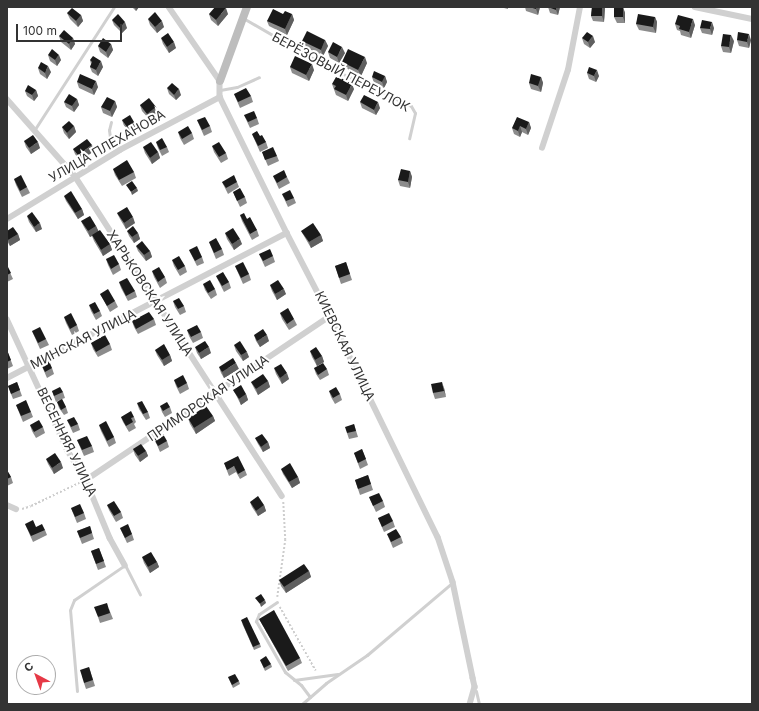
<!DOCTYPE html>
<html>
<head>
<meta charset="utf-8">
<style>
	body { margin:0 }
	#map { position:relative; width:759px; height:711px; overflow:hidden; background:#fff; font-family:Inter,sans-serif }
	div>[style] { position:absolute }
	.path>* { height:1.5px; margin-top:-0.75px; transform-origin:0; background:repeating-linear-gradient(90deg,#cdcdcd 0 2px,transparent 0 4px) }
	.lane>* { height:3px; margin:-1.5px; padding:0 1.5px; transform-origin:1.5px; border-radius:1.5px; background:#d0d0d0 }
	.street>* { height:5.5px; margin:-2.75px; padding:0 2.75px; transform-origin:2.75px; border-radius:2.75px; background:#d0d0d0 }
	.secondary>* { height:8px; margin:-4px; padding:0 4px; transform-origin:4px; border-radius:4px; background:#bdbdbd }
	.wall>* { inset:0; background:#8c8c8c }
	.shaded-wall>* { inset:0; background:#5f5f5f }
	.building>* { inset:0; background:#1a1a1a }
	span { translate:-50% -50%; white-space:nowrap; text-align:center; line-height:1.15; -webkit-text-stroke:4px #fff; paint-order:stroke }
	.street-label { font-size:13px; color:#333 }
	.frame { position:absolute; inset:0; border:8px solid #333; pointer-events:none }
	.north { position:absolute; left:16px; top:655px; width:40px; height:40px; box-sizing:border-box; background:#fff; border:1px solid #adadad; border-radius:50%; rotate:319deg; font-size:11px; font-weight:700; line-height:16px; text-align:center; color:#333 }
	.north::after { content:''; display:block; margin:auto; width:14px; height:18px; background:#e63946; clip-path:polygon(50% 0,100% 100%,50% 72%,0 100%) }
	.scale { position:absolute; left:16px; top:24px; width:106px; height:18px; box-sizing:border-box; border:2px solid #333; border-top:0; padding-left:5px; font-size:12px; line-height:14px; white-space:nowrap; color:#333; -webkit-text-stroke:3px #fff; paint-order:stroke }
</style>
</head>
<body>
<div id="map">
	<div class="path">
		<i style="left:22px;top:509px;width:9px;rotate:-18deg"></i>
		<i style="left:31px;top:506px;width:55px;rotate:-25.6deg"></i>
		<i style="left:277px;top:597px;width:58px;rotate:-82deg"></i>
		<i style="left:285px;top:540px;width:38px;rotate:-93deg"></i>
		<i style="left:280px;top:607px;width:73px;rotate:60.6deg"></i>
	</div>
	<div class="lane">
		<i style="left:243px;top:18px;width:94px;rotate:30.1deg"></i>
		<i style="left:324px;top:65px;width:96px;rotate:25.2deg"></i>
		<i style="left:411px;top:106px;width:8px;rotate:60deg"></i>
		<i style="left:415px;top:113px;width:26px;rotate:103deg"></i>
		<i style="left:220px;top:90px;width:17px;rotate:-10deg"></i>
		<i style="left:237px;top:87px;width:24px;rotate:-24deg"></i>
		<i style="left:111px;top:122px;width:8px;rotate:104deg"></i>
		<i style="left:109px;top:130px;width:7px;rotate:82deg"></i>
		<i style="left:110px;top:137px;width:16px;rotate:52deg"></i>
		<i style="left:35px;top:129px;width:145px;rotate:-57.1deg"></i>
		<i style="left:277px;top:602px;width:22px;rotate:146deg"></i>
		<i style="left:259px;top:614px;width:8px;rotate:113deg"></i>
		<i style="left:256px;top:621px;width:59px;rotate:60.4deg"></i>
		<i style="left:285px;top:672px;width:21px;rotate:39deg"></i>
		<i style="left:301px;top:685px;width:15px;rotate:53deg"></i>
		<i style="left:294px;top:680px;width:44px;rotate:-7.8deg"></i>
		<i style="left:77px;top:691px;width:81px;rotate:-94.9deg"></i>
		<i style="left:70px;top:610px;width:11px;rotate:-68deg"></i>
		<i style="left:74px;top:600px;width:62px;rotate:-34.5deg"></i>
		<i style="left:125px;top:565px;width:33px;rotate:63deg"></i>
		<i style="left:476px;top:691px;width:13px;rotate:77deg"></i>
		<i style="left:302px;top:704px;width:32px;rotate:-41deg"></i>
		<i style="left:326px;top:683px;width:50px;rotate:-34.3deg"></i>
		<i style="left:367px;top:655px;width:113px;rotate:-40.3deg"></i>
	</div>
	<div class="street">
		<i style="left:169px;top:7px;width:90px;rotate:55.4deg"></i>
		<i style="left:220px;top:81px;width:16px;rotate:90deg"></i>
		<i style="left:220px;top:97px;width:152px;rotate:63.8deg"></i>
		<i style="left:287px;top:233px;width:93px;rotate:62.6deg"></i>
		<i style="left:330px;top:316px;width:246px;rotate:64deg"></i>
		<i style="left:438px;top:537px;width:47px;rotate:71.6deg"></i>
		<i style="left:453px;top:582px;width:98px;rotate:78.2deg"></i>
		<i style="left:473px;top:678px;width:9px;rotate:77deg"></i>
		<i style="left:475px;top:687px;width:18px;rotate:106deg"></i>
		<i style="left:695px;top:7px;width:58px;rotate:11.9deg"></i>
		<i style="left:7px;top:99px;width:103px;rotate:48.6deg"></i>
		<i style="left:75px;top:176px;width:381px;rotate:57.1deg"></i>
		<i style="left:542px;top:148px;width:82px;rotate:-71.6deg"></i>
		<i style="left:568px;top:70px;width:64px;rotate:-79.2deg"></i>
		<i style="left:7px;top:219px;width:132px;rotate:-31.4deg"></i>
		<i style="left:120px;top:150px;width:113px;rotate:-27.9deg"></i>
		<i style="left:7px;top:319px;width:145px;rotate:65.2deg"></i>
		<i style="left:68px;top:451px;width:34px;rotate:58deg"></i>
		<i style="left:86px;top:480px;width:63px;rotate:67.5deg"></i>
		<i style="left:110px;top:538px;width:31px;rotate:61deg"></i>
		<i style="left:7px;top:378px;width:315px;rotate:-27.4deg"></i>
		<i style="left:86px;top:480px;width:294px;rotate:-33.9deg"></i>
		<i style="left:7px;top:505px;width:10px;rotate:24deg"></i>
	</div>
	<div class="secondary">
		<i style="left:220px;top:81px;width:79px;rotate:-70deg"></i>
	</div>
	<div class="wall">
		<i style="clip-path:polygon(132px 7px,139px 7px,136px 11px)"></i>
		<i style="clip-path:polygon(500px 7px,508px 7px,508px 9px)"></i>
		<i style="clip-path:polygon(525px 7px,540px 7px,538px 15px,526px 11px)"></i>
		<i style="clip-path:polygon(548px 7px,560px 7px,558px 15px,550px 13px)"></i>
		<i style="clip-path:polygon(592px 7px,604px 7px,605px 8px,604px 22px,593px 21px,591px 16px)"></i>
		<i style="clip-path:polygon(623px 7px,625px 13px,625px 23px,617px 23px,614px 17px)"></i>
		<i style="clip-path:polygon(67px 13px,81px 15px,83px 21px,78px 27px,70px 19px)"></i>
		<i style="clip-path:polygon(209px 14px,228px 14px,218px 26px,211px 20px)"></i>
		<i style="clip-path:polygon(283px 14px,292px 14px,294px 20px,287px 35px,269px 26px,267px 21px)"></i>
		<i style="clip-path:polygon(655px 17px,657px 22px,656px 33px,639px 30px,636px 24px)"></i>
		<i style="clip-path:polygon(148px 19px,164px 27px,157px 33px,150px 25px)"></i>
		<i style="clip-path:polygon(112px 20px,127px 28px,122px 33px,114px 25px)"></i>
		<i style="clip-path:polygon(675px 24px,695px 25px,691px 38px,681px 35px,680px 31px,677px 30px)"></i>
		<i style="clip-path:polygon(700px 28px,714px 28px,712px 35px,702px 33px)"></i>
		<i style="clip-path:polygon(59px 36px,73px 38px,75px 44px,71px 50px,61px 42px)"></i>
		<i style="clip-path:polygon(161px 38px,176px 48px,169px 53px,163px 44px)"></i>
		<i style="clip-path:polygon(582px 38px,595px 42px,590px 48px,584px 44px)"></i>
		<i style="clip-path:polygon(325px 40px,328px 46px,323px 56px,305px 47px,302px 41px)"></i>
		<i style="clip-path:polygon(737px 40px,751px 40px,749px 48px,739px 46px)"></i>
		<i style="clip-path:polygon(734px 41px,731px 53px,723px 52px,721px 46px)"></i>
		<i style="clip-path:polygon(111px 44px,113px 50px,108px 58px,100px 52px,98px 46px)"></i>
		<i style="clip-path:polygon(328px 52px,345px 53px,339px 63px,330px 58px)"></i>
		<i style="clip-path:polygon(48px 55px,61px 60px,57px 66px,50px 61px)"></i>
		<i style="clip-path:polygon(90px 60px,103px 67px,98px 76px,92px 72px,90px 67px,91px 64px)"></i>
		<i style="clip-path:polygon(342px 62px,367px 63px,361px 76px,344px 67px)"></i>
		<i style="clip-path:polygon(290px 67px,314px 70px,309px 81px,292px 73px)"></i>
		<i style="clip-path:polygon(38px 68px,51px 72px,47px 79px,40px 74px)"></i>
		<i style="clip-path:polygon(587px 73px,599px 76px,596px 82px,589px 79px)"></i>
		<i style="clip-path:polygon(385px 76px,387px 82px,384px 88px,374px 83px,372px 77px)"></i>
		<i style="clip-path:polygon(541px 77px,543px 83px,541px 92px,531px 89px,529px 83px)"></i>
		<i style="clip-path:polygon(77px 82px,98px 87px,94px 95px,79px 88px)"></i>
		<i style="clip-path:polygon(332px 84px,354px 89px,348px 101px,336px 95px)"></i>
		<i style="clip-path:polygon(167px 88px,181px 95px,176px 100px,169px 94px)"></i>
		<i style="clip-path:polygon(36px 90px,38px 96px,34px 101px,27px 96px,25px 91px)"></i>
		<i style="clip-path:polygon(234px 94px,251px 96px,253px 102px,240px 108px)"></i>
		<i style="clip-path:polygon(77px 99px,79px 105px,74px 112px,66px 107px,64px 102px)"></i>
		<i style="clip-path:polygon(115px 101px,117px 107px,112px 117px,103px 113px,101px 107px)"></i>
		<i style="clip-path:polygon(360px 102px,380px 108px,376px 115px,362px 108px)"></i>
		<i style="clip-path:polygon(140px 105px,156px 107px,158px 112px,149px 119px,142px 111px)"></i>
		<i style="clip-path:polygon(244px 115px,257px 118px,259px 124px,250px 128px)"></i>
		<i style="clip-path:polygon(122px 120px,134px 122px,137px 128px,129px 133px,124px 126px)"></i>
		<i style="clip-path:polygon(197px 120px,210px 126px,212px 132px,204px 136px)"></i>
		<i style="clip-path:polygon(529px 122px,531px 128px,528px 135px,522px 132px,520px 137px,514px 134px,512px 128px)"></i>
		<i style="clip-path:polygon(74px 126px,76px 132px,69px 139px,64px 133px,62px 127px)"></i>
		<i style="clip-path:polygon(178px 132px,192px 133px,194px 139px,184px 145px,180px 138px)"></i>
		<i style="clip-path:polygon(252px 134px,260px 136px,266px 142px,268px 148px,260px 152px)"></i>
		<i style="clip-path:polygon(24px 141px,40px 148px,31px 154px,26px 147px)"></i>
		<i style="clip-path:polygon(156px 142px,167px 147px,169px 152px,162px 156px,158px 148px)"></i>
		<i style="clip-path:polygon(212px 146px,226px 153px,228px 159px,221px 163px,214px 152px)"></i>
		<i style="clip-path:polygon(143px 147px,158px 152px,160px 158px,152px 164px,145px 153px)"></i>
		<i style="clip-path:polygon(73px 149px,94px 151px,80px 161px,75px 154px)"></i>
		<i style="clip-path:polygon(262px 152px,277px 156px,279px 161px,268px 166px)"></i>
		<i style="clip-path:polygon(113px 169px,134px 172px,136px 178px,122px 186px,115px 175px)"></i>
		<i style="clip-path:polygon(410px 171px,412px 177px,410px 188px,400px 186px,398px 180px)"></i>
		<i style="clip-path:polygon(273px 176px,287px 177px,290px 183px,279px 189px)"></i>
		<i style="clip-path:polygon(14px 179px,27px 187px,30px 193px,22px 197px,16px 185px)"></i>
		<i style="clip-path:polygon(222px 182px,237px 182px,239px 187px,228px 194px)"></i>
		<i style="clip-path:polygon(233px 192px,245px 197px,247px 203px,240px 207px)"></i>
		<i style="clip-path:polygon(282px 194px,294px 198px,296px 203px,288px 207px)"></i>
		<i style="clip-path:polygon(64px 196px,82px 209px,84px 215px,78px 219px,66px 201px)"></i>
		<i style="clip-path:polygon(117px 213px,135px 223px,126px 229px,120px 219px)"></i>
		<i style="clip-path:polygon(240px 215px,247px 219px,257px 230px,259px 236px,252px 240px,242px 221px)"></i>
		<i style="clip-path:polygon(27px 216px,42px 229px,36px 232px,29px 222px)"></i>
		<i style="clip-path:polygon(81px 221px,96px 226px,98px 231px,110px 244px,112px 250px,103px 256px,94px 241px,92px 236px,90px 237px,84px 227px)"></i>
		<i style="clip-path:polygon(7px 231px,18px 234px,20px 240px,10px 246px,7px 241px)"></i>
		<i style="clip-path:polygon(127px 231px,138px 233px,140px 239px,134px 243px,129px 236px)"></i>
		<i style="clip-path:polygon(301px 231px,321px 235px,323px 241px,311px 248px,304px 236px)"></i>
		<i style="clip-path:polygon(225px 233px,242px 244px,234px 250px,227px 239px)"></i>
		<i style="clip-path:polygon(209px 242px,222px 249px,224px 255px,216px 259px)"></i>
		<i style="clip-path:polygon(136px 246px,150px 251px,152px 257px,146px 261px,138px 251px)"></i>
		<i style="clip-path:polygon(189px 250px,202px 257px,204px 263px,197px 266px)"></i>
		<i style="clip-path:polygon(259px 254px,273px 256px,275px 262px,265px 267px)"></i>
		<i style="clip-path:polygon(106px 259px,119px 264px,121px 270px,113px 275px,108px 265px)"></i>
		<i style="clip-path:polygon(172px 260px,185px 266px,187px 272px,180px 276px,174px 266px)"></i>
		<i style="clip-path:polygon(346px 262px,352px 280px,341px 284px,335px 266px)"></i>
		<i style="clip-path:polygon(7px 266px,13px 279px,7px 282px)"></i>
		<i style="clip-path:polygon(235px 266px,249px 274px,251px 280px,243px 284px)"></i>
		<i style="clip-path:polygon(152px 271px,165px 277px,167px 283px,160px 288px,154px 277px)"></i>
		<i style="clip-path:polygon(216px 276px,229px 282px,231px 288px,224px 292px)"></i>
		<i style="clip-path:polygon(119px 282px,135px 291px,137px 297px,128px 301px,121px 288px)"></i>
		<i style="clip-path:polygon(203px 284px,215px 289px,217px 295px,211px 299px,205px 290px)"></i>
		<i style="clip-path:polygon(270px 285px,286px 294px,277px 300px,272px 291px)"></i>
		<i style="clip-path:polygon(100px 294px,115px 301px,118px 307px,110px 312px,103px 299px)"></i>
		<i style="clip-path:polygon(173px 301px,184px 306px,186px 312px,180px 315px,175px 307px)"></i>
		<i style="clip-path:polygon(89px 305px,100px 311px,102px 316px,96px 320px,91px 311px)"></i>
		<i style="clip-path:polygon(280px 313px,294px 319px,297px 325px,289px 330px,282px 319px)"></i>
		<i style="clip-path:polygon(64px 317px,77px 325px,79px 331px,72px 335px,66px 323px)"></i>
		<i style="clip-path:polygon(154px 319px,156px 325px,138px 334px,134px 327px,132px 321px)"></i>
		<i style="clip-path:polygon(187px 330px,201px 332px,203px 338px,193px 343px,189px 336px)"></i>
		<i style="clip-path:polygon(32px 331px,46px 339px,49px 345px,40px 349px)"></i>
		<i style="clip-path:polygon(254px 335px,269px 341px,260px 347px,256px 341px)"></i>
		<i style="clip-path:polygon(91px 343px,110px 344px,112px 350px,98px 357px,93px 349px)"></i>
		<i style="clip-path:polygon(234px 345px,249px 357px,243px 361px,236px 351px)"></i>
		<i style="clip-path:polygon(195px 347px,211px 353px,201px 359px,197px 353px)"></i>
		<i style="clip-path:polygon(7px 350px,13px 366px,7px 369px)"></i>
		<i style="clip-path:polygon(155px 350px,170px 355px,172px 361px,164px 366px,157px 355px)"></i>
		<i style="clip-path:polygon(310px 351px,322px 356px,324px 362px,317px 366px,312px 357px)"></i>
		<i style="clip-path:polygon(41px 364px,52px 368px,54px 374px,47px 378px)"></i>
		<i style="clip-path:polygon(219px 367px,239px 369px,224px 378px,221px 373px)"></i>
		<i style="clip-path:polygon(274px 368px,289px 379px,282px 384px,276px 374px)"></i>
		<i style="clip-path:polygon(314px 368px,327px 369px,329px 375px,320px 380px,316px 374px)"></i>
		<i style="clip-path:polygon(174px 380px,187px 383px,189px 389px,180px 394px,176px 386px)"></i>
		<i style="clip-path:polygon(268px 381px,270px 387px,258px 395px,254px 388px,251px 382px)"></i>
		<i style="clip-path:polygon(17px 382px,22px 396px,13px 399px,8px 386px)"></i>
		<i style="clip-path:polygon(444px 388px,446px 397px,435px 399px,433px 393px)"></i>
		<i style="clip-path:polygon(233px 390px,246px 394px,248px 400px,241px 405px,236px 395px)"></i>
		<i style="clip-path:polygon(52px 391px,63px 392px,65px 398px,62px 399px,66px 407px,68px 413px,64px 415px,59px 408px,57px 402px,61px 399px,56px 402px)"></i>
		<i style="clip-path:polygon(329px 391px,340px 394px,342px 400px,335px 404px,331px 397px)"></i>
		<i style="clip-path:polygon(137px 403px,148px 412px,150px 418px,146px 420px,139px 409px)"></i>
		<i style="clip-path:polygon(16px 405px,31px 412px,33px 417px,23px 422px)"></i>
		<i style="clip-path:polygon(160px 406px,170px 407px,172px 413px,165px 417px,162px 412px)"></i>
		<i style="clip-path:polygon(213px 416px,215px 421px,196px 434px,190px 424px,188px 418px)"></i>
		<i style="clip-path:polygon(121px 417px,134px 417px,136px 422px,134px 424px,136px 428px,129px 432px,123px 422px)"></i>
		<i style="clip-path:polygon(67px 420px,78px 424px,80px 430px,73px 433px)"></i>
		<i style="clip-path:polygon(354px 424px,358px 437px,349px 439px,347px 433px)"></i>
		<i style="clip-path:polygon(30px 425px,43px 427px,45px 433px,36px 438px,32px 431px)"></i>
		<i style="clip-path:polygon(99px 425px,114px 437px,116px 443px,109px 447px,101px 431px)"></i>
		<i style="clip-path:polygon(255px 438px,268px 442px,270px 448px,263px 452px,258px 444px)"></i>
		<i style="clip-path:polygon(154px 439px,167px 441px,169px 447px,160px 452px,157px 445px)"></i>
		<i style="clip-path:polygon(77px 440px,92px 446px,94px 452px,84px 456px)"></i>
		<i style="clip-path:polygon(133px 449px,146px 451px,148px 456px,140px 462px,135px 455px)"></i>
		<i style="clip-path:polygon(362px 449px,368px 465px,360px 469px,354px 453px)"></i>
		<i style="clip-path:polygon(46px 459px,63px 468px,54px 474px,48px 464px)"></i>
		<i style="clip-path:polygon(224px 463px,245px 470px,247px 475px,240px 479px,236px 472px,229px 476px)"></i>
		<i style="clip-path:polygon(281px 469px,298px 477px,300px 483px,292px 488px,283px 474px)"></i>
		<i style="clip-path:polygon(7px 470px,11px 477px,13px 483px,7px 486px)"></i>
		<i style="clip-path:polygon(368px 475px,373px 490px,360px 495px,355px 480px)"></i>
		<i style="clip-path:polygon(369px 497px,383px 501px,385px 507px,376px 512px)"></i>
		<i style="clip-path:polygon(250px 502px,264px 505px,266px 511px,258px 516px,252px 507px)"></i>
		<i style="clip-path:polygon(107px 505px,121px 512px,123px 518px,116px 522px,109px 510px)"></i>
		<i style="clip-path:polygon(71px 508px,84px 513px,86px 519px,77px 523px)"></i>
		<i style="clip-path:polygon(378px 518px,393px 521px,395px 527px,384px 532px)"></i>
		<i style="clip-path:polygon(25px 524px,45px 530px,47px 535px,33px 542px)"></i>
		<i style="clip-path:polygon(90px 526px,94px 539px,82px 544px,77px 531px)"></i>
		<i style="clip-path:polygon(120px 528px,132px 534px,134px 540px,127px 543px)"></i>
		<i style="clip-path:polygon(387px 534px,401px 537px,403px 543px,393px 548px)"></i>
		<i style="clip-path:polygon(99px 548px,106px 567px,98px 570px,91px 551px)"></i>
		<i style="clip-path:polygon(142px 557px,157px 562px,159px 567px,150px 573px,144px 563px)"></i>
		<i style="clip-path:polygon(309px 571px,311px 577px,286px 593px,281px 586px,279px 580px)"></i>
		<i style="clip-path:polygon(109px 609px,113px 619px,100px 623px,98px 617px)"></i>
		<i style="clip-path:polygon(259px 619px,300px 658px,302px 663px,288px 671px,262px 624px)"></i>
		<i style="clip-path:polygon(242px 623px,260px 644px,261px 647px,254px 650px)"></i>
		<i style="clip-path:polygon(260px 660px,271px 664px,272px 667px,265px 671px)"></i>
		<i style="clip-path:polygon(89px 667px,95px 686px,86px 689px,84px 683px)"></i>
		<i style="clip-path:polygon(228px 677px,239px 681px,240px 684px,233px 688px)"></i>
	</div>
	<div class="shaded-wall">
		<i style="clip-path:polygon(135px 7px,139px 7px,136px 11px)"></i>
		<i style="clip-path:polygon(536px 7px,540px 7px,538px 15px,536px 9px)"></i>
		<i style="clip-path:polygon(556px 7px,560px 7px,558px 15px,556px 10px)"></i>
		<i style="clip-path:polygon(602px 7px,604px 7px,605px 8px,604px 22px,602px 16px)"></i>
		<i style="clip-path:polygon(623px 7px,625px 13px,625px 23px,623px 17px)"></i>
		<i style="clip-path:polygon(226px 8px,228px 14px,218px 26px,216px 20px)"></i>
		<i style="clip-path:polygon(292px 14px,294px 20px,287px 35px,285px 29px)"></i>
		<i style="clip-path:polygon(81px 15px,83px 21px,78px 27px,76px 21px)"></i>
		<i style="clip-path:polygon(655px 17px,657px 22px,656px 33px,653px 27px)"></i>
		<i style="clip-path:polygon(693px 19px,695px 25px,691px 38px,689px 32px)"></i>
		<i style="clip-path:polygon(162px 21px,164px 27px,157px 33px,155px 27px)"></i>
		<i style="clip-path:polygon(125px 22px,127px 28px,122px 33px,120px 28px)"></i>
		<i style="clip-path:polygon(712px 22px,714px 28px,712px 35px,710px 29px)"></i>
		<i style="clip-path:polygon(749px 34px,751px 40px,749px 48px,747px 42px)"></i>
		<i style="clip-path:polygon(731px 35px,734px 41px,731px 53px,729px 47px)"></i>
		<i style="clip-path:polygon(593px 36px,595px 42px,590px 48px,588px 42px)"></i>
		<i style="clip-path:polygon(73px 38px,75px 44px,71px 50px,69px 44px)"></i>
		<i style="clip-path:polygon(325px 40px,328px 46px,323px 56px,321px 50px)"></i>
		<i style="clip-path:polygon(174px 42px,176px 48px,169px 53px,167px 47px)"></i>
		<i style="clip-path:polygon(111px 44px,113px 50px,108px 58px,106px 52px)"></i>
		<i style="clip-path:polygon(342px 47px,345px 53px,339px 63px,337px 57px)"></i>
		<i style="clip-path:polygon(59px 55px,61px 60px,57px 66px,55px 60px)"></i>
		<i style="clip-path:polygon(365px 57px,367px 63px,361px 76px,358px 70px)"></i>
		<i style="clip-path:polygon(101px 61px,103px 67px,98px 76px,96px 70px)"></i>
		<i style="clip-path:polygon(312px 64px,314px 70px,309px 81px,306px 75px)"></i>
		<i style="clip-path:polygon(48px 66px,51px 72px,47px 79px,45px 73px)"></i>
		<i style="clip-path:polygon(597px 70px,599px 76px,596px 82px,594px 76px)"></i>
		<i style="clip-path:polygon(385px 76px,387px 82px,384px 88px,382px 82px)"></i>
		<i style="clip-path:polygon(541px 77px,543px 83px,541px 92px,538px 86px)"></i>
		<i style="clip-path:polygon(96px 81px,98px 87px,94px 95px,92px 89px)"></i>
		<i style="clip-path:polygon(352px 84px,354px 89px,348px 101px,346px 95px)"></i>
		<i style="clip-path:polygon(179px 89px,181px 95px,176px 100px,174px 95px)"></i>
		<i style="clip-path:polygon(36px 90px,38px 96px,34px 101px,32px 95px)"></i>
		<i style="clip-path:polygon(77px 99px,79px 105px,74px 112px,72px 106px)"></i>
		<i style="clip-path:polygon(115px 101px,117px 107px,112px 117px,110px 111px)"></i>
		<i style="clip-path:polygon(378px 102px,380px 108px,376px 115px,374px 110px)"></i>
		<i style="clip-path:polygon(156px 107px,158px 112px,149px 119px,147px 114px)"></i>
		<i style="clip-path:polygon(134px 122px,137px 128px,129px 133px,127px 127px)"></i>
		<i style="clip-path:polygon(529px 122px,531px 128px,528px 135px,526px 129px)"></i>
		<i style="clip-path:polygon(74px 126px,76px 132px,69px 139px,67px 133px)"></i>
		<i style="clip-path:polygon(520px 126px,522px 132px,520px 137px,518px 131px)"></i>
		<i style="clip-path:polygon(38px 142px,40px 148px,31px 154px,29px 148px)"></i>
		<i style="clip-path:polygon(92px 145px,94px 151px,80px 161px,78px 155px)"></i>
		<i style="clip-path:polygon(158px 152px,160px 158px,152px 164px,150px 158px)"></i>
		<i style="clip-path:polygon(410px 171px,412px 177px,410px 188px,408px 182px)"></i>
		<i style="clip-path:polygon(137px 188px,138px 191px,132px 195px,131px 192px)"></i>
		<i style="clip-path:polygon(82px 209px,84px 215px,78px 219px,75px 213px)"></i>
		<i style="clip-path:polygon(133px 217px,135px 223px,126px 229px,124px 223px)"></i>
		<i style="clip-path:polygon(40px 223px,42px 229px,36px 232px,34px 227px)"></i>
		<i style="clip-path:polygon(96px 226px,99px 232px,90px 237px,88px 231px)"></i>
		<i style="clip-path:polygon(138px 233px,140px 239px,134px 243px,132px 237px)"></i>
		<i style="clip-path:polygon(18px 234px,20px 240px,10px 246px,8px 240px)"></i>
		<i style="clip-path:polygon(321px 235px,323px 241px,311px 248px,309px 242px)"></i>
		<i style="clip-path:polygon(240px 239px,242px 244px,234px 250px,232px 244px)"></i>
		<i style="clip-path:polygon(110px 244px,112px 250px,103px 256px,101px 250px)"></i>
		<i style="clip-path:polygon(150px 251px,152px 257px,146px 261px,144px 255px)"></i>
		<i style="clip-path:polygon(284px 289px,286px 294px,277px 300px,275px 294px)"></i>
		<i style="clip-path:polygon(267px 335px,269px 341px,260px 347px,257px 341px)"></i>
		<i style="clip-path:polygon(209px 347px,211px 353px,201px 359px,199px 353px)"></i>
		<i style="clip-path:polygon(247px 352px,249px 357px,243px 361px,241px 355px)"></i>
		<i style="clip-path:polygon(170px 355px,172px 361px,164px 366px,162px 360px)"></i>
		<i style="clip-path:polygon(322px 356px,324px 362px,317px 366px,315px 360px)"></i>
		<i style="clip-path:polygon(236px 363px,239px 369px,224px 378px,222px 372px)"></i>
		<i style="clip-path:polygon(287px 373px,289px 379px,282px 384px,280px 378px)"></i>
		<i style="clip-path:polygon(268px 381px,270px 387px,258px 395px,256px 389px)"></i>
		<i style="clip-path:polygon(442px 382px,444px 388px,446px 397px,444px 391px)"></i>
		<i style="clip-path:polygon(246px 394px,248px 400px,241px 405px,239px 399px)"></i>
		<i style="clip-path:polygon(213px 416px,215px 421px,196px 434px,194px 428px)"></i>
		<i style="clip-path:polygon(268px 442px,270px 448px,263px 452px,261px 447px)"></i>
		<i style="clip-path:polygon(146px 451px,148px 456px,140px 462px,138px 456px)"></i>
		<i style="clip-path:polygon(61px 462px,63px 468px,54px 474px,52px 468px)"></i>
		<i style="clip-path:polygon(298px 477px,300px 483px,292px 488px,289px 482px)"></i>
		<i style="clip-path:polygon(264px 505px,266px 511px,258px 516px,256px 511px)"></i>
		<i style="clip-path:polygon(157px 562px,159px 567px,150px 573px,148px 567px)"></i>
		<i style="clip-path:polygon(309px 571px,311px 577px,286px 593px,284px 587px)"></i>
		<i style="clip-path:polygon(265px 600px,266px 603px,261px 607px,260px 604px)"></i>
	</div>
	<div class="building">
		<i style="clip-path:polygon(215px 7px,224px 7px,226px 8px,216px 20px,209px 14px)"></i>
		<i style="clip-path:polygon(529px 7px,536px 7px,536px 9px)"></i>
		<i style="clip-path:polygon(548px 7px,556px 7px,556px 10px)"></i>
		<i style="clip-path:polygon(592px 7px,602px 7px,602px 16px,591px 16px)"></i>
		<i style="clip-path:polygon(614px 7px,623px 7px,623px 17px,614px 17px)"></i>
		<i style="clip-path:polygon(72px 8px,81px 15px,76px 21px,67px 13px)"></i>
		<i style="clip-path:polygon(273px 9px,283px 14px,285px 11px,292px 14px,285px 29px,267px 21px)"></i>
		<i style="clip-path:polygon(155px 12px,162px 21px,155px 27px,148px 19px)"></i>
		<i style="clip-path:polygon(118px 14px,125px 22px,120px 28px,112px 20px)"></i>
		<i style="clip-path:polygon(638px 14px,655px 17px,653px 27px,636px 24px)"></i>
		<i style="clip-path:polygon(678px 15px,693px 19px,689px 32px,679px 29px,680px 26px,675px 24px)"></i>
		<i style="clip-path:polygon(702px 20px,712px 22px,710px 29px,700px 28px)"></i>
		<i style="clip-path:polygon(64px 30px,73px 38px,69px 44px,59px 36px)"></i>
		<i style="clip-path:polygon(307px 31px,325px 40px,321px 50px,302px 41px)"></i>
		<i style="clip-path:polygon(587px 32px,593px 36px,588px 42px,582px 38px)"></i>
		<i style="clip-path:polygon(738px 32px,749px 34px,747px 42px,737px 40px)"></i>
		<i style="clip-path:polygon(168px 33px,174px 42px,167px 47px,161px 38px)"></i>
		<i style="clip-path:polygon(723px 34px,731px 35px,729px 47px,721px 46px)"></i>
		<i style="clip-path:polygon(103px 38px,111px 44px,106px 52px,98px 46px)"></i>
		<i style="clip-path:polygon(333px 42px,342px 47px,337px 57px,328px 52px)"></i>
		<i style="clip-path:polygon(52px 49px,59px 55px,55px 60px,48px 55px)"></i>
		<i style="clip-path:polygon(348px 49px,365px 57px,358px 70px,342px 62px)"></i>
		<i style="clip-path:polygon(93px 56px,101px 61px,96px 70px,90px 67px,92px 62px,90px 60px)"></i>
		<i style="clip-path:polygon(295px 56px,312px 64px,306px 75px,290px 67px)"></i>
		<i style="clip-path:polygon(41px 62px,48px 66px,45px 73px,38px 68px)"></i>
		<i style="clip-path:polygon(589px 67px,597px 70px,594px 76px,587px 73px)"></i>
		<i style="clip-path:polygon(374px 71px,385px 76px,382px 82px,372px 77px)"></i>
		<i style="clip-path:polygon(80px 74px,96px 81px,92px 89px,77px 82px)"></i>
		<i style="clip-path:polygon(531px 74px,541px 77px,538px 86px,529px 83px)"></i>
		<i style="clip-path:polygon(336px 77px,338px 78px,339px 77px,352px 84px,346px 95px,334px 89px,336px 86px,332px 84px)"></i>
		<i style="clip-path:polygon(172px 83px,179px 89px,174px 95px,167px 88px)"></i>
		<i style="clip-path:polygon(28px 85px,36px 90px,32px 95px,25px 91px)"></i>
		<i style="clip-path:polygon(246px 88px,251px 96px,238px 102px,234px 94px)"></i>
		<i style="clip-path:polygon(69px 94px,77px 99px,72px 106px,64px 102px)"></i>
		<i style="clip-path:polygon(364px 95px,378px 102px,374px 110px,360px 102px)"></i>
		<i style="clip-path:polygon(107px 97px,115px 101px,110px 111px,101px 107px)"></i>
		<i style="clip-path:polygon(149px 98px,156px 107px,147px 114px,140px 105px)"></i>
		<i style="clip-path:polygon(254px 111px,257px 118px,248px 122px,244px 115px)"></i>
		<i style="clip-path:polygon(130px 115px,134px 122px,127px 127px,122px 120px)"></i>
		<i style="clip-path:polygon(205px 117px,210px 126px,202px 130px,197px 120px)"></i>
		<i style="clip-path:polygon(517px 117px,529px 122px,526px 129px,520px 126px,518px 131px,512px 128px)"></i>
		<i style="clip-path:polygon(69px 121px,74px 126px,67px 133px,62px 127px)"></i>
		<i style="clip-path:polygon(188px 126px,192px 133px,182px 139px,178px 132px)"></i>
		<i style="clip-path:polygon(257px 131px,260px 136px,262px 135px,266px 142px,258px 146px,252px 134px)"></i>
		<i style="clip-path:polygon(33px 135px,38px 142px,29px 148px,24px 141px)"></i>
		<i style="clip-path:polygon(162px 138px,167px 147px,160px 150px,156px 142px)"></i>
		<i style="clip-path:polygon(87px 139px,92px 145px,78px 155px,73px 149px)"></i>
		<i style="clip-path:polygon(151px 142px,158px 152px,150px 158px,143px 147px)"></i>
		<i style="clip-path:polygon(219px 142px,226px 153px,219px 157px,212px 146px)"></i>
		<i style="clip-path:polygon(273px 147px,277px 156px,265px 160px,262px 152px)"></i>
		<i style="clip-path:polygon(127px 160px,134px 172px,119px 180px,113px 169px)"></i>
		<i style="clip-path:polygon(401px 169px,410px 171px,408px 182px,398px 180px)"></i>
		<i style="clip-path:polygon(284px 170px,287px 177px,277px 183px,273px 176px)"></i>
		<i style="clip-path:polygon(21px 175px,27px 187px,20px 191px,14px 179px)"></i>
		<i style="clip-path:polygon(234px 175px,237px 182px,226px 188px,222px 182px)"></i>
		<i style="clip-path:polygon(132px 181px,137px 188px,131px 192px,126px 185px)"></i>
		<i style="clip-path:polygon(240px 188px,245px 197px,237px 201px,233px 192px)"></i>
		<i style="clip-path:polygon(290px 190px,294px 198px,286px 201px,282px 194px)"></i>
		<i style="clip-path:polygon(71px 191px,82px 209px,75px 213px,64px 196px)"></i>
		<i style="clip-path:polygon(127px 207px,133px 217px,124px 223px,117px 213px)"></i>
		<i style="clip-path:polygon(32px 212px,40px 223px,34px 227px,27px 216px)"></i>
		<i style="clip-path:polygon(244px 213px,247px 219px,250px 217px,257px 230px,250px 234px,240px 215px)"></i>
		<i style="clip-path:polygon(90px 216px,96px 226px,88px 231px,81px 221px)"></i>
		<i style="clip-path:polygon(313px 223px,321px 235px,309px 242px,301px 231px)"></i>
		<i style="clip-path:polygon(133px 226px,138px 233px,132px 237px,127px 231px)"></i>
		<i style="clip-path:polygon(13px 227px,18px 234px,8px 240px,7px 239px,7px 231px)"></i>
		<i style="clip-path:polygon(233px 228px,240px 239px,232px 244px,225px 233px)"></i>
		<i style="clip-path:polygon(100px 230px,110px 244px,101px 250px,92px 235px)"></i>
		<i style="clip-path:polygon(216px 238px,222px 249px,214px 253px,209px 242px)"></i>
		<i style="clip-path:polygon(142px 241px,150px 251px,144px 255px,136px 246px)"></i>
		<i style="clip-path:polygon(197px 246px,202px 257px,195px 261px,189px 250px)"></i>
		<i style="clip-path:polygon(270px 249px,273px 256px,263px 261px,259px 254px)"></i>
		<i style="clip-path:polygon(114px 255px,119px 264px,111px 269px,106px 259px)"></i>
		<i style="clip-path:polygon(179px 256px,185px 266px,178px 270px,172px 260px)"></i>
		<i style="clip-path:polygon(243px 262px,249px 274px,241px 278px,235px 266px)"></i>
		<i style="clip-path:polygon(346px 262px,350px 274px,339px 278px,335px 266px)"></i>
		<i style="clip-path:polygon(7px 265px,11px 273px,7px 275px)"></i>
		<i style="clip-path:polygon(159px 267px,165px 277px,158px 282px,152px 271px)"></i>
		<i style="clip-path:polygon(223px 272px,229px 282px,222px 286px,216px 276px)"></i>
		<i style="clip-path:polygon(127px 278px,135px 291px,126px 296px,119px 282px)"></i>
		<i style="clip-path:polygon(210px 280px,215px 289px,208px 293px,203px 284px)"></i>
		<i style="clip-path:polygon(278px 280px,284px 289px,275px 294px,270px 285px)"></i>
		<i style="clip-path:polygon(108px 289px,115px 301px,107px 306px,100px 294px)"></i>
		<i style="clip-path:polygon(179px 298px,184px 306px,178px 309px,173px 301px)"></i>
		<i style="clip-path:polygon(95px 302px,100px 311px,94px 314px,89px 305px)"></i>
		<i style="clip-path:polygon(288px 308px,294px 319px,287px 324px,280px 313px)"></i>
		<i style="clip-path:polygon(149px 312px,154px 319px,136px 329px,132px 321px)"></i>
		<i style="clip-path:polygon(71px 313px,77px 325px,70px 329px,64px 317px)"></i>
		<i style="clip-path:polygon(197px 325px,201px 332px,191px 337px,187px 330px)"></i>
		<i style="clip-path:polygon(40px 327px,46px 339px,38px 343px,32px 331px)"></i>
		<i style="clip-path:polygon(263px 329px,267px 335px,257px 341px,254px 335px)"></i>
		<i style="clip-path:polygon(105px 335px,110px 344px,96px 352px,91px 343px)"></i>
		<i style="clip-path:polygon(205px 341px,209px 347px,199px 353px,195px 347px)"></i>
		<i style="clip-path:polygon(240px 341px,247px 352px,241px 355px,234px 345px)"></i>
		<i style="clip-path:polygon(164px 344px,170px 355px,162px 360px,155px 350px)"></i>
		<i style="clip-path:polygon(316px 347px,322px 356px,315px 360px,310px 351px)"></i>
		<i style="clip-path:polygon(7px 350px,11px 360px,7px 362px)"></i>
		<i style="clip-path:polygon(233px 358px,236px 363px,222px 372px,219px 367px)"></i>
		<i style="clip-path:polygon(49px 361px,52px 368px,45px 372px,41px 364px)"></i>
		<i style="clip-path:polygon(323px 363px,327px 369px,318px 375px,314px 368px)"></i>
		<i style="clip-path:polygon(281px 364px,287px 373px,280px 378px,274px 368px)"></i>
		<i style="clip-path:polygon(263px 374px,268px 381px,256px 389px,251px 382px)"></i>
		<i style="clip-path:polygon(183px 375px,187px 383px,178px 388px,174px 380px)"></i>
		<i style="clip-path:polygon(17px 382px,20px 390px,11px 394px,8px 386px)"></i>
		<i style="clip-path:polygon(442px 382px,444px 391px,433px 393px,431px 384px)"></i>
		<i style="clip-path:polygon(241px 385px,246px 394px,239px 399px,233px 390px)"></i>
		<i style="clip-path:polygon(60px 387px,63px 392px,54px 396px,52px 391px)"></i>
		<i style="clip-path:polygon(336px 387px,340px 394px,333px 398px,329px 391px)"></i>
		<i style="clip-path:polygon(62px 399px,66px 407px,61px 410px,57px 402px)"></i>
		<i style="clip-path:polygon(26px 400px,31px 412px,21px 416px,16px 405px)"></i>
		<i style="clip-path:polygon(142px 401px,148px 412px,143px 414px,137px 403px)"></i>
		<i style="clip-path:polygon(167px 402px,170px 407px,163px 411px,160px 406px)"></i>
		<i style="clip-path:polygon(206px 406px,213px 416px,194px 428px,188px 418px)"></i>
		<i style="clip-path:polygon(131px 411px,134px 417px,131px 418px,133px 422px,126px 426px,121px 417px)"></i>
		<i style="clip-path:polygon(74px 417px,78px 424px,71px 427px,67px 420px)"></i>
		<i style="clip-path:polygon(39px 420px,43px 427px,34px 432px,30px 425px)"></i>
		<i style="clip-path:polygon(106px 421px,114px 437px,107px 441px,99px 425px)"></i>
		<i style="clip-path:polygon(354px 424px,356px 431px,347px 433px,345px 427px)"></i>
		<i style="clip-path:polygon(163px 434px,167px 441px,158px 446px,154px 439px)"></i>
		<i style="clip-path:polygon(262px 434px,268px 442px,261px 447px,255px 438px)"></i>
		<i style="clip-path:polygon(87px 436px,92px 446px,82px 450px,77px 440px)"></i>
		<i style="clip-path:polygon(141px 444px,146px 451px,138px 456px,133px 449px)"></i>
		<i style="clip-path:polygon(362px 449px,366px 459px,358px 463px,354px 453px)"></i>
		<i style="clip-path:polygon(55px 453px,61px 462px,52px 468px,46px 459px)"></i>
		<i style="clip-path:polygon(238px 456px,245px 470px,238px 474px,234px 466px,227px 470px,224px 463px)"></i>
		<i style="clip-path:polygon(290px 463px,298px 477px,289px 482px,281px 469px)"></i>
		<i style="clip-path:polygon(7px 470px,11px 477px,7px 479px)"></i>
		<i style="clip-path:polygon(368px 475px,371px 484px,358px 489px,355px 480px)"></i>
		<i style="clip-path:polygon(379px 493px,383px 501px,373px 506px,369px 497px)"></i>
		<i style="clip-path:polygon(258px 496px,264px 505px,256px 511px,250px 502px)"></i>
		<i style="clip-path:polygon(114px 501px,121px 512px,114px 516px,107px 505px)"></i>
		<i style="clip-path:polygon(80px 504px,84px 513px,75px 517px,71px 508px)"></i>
		<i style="clip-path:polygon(389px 513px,393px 521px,382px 527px,378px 518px)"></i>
		<i style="clip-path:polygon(33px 520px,36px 527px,42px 524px,45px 530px,31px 536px,25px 524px)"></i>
		<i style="clip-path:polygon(128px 524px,132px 534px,125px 538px,120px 528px)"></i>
		<i style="clip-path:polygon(90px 526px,92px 533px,80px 538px,77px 531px)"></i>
		<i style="clip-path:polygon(396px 529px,401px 537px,391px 542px,387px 534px)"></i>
		<i style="clip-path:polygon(99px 548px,104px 561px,96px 564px,91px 551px)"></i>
		<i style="clip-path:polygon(151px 552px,157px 562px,148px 567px,142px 557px)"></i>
		<i style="clip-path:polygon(304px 564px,309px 571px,284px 587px,279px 580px)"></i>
		<i style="clip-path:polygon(261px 594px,265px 600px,260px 604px,255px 598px)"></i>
		<i style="clip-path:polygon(107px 603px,110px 613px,98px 617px,94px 607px)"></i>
		<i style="clip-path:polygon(274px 610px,300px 658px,286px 666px,259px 619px)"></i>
		<i style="clip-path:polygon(247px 617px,260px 644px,253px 647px,241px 620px)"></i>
		<i style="clip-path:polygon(266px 656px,271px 664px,264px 668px,260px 660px)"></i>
		<i style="clip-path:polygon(89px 667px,93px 680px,84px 683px,80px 670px)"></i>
		<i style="clip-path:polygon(235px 674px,239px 681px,232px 685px,228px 677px)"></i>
	</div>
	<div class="street-label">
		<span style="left:341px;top:72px;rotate:28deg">БЕРЁЗОВЫЙ ПЕРЕУЛОК</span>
		<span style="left:107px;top:146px;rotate:-30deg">УЛИЦА ПЛЕХАНОВА</span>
		<span style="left:150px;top:293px;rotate:57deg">ХАРЬКОВСКАЯ УЛИЦА</span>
		<span style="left:83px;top:339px;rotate:-27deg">МИНСКАЯ УЛИЦА</span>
		<span style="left:345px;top:346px;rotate:64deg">КИЕВСКАЯ УЛИЦА</span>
		<span style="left:208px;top:398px;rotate:-34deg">ПРИМОРСКАЯ УЛИЦА</span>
		<span style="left:67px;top:442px;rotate:64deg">ВЕСЕННЯЯ УЛИЦА</span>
	</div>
	<div class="frame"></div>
	<div class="north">С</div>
	<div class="scale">100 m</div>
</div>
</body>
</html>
